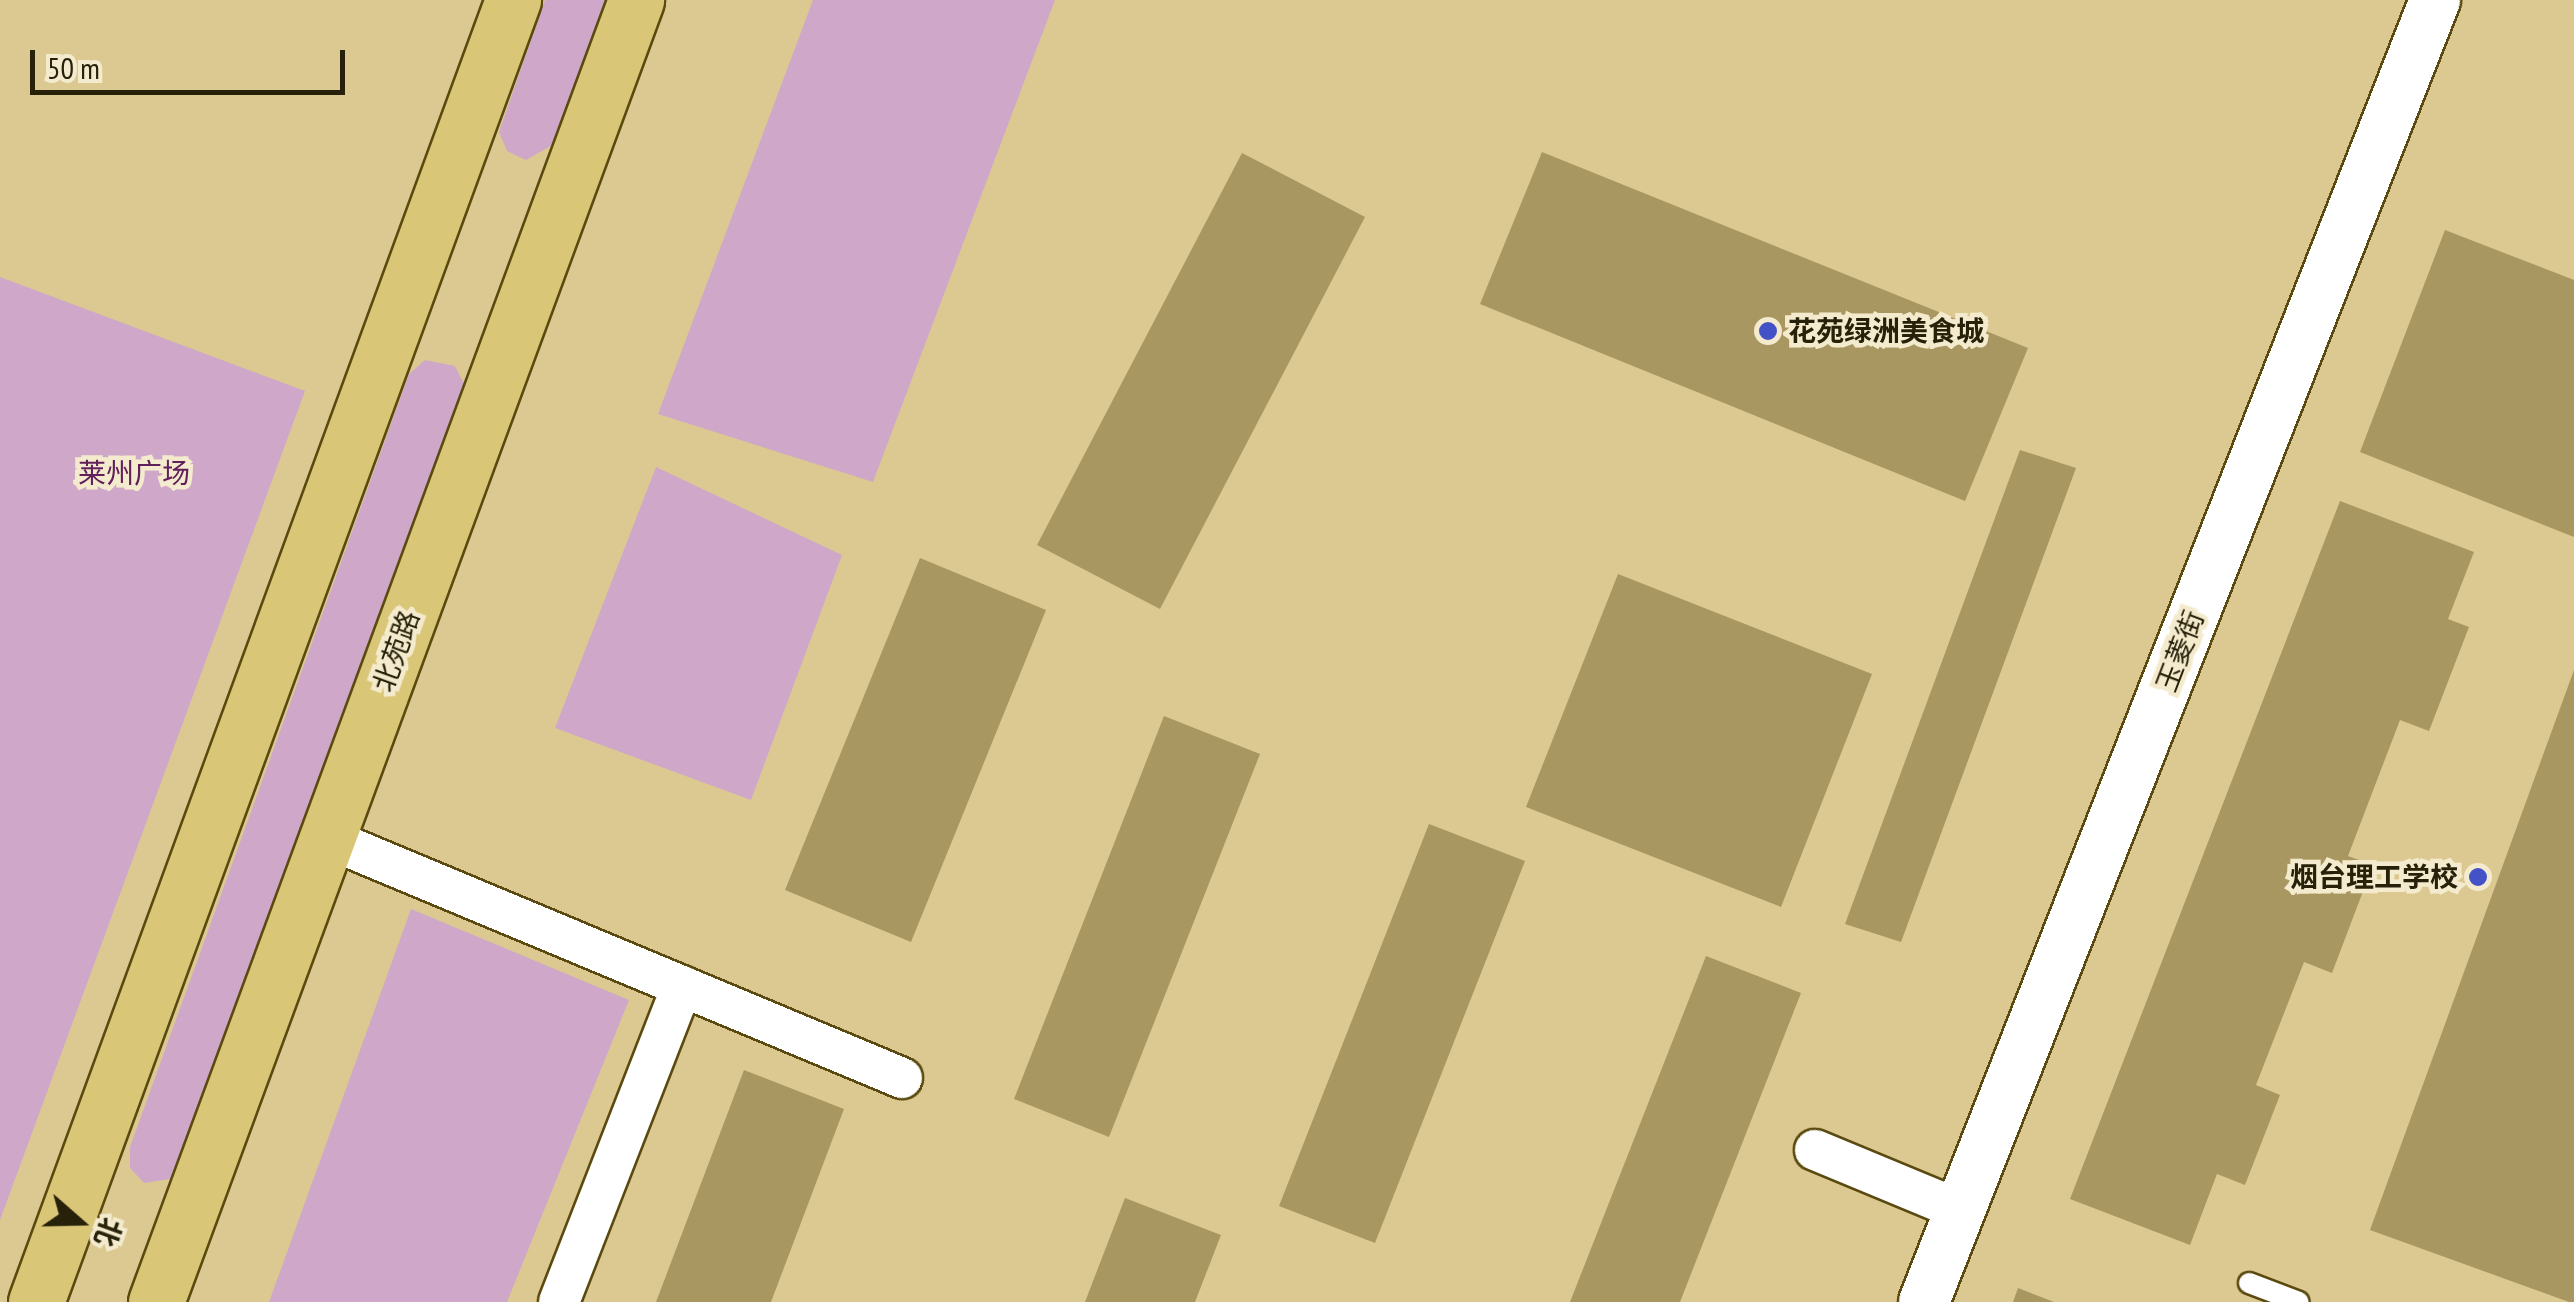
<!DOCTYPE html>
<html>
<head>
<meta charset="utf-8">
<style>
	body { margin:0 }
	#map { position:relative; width:2574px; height:1302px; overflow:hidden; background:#dcc991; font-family:"PT Sans Narrow","Noto Sans SC",sans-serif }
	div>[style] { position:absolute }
	.green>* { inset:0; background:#cfa7c8 }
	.building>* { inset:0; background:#a89760 }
	.roads { filter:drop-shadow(2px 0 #5a4a0f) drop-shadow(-2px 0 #5a4a0f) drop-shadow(0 2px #5a4a0f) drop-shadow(0 -2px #5a4a0f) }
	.service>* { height:20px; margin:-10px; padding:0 10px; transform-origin:10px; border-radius:10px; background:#fff }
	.minor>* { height:40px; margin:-20px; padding:0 20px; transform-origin:20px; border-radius:20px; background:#fff }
	.tertiary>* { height:50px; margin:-25px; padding:0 25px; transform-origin:25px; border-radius:25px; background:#fff }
	.primary>* { height:55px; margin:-27.5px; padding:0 27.5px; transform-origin:27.5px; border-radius:27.5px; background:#dac677 }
	.dots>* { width:28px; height:28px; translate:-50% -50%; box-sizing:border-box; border:5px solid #f4ebce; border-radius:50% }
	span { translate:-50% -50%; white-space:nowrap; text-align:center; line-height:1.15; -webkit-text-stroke:9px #f4ebce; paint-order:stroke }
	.poi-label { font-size:28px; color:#28210a; font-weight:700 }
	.left { translate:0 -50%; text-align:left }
	.right { translate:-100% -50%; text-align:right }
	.park-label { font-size:28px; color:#62205b }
	.street-label { font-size:28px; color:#28210a }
	.north { position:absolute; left:30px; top:1172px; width:100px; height:100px; -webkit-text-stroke:8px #f4ebce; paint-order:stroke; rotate:110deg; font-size:28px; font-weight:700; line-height:40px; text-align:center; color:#28210a }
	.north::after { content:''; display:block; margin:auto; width:35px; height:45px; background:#28210a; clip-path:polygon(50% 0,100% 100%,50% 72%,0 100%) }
	.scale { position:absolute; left:30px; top:50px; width:315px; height:45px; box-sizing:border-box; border:5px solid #28210a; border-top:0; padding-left:12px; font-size:30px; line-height:35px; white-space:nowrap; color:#28210a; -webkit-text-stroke:8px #f4ebce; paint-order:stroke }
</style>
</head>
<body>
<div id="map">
	<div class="green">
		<i style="clip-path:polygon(545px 0,607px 0,554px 144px,526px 160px,507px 151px,499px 132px)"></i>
		<i style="clip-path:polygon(813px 0,1055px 0,873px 482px,658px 414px)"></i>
		<i style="clip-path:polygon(0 277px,305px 391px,0 1220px)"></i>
		<i style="clip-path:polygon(425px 360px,455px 366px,465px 386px,176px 1178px,144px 1183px,130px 1168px,130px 1147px,409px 374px)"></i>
		<i style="clip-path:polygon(656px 467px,842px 555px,751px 800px,555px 728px)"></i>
		<i style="clip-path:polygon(411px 909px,629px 1000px,507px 1302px,269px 1302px)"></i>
	</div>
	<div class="building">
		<i style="clip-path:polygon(1542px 152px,2028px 348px,1965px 501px,1480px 304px)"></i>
		<i style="clip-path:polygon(1242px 153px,1365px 217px,1160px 609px,1037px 545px)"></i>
		<i style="clip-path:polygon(2445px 230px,2574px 280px,2574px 537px,2360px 452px)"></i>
		<i style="clip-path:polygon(2020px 450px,2076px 468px,1901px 942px,1845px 924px)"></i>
		<i style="clip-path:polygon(2340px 501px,2474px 552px,2448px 619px,2469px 627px,2429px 731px,2400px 720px,2348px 856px,2373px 865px,2332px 973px,2304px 962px,2256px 1085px,2280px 1095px,2245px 1185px,2217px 1174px,2190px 1245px,2070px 1199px)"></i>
		<i style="clip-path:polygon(920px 558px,1046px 610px,911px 942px,785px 890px)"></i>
		<i style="clip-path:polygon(1618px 574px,1872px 674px,1781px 907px,1526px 807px)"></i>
		<i style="clip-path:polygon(2574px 670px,2574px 1302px,2569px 1302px,2370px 1230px)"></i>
		<i style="clip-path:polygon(1164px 716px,1260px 754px,1109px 1137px,1014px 1099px)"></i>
		<i style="clip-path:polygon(1429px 824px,1525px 861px,1375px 1243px,1279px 1206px)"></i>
		<i style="clip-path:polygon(1706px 956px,1801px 993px,1680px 1302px,1570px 1302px)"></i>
		<i style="clip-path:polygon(744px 1070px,844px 1109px,771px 1302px,656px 1302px)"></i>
		<i style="clip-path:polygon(1125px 1198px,1221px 1235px,1195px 1302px,1085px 1302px)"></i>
		<i style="clip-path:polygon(2018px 1288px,2054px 1302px,2013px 1302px)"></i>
	</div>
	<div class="roads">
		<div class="service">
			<i style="left:2249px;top:1283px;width:53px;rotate:20.8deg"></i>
		</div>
		<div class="minor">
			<i style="left:327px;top:838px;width:623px;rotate:22.66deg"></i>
			<i style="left:1815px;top:1150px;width:157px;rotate:22.5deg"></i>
			<i style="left:559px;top:1302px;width:339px;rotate:-68.7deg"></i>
		</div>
		<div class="tertiary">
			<i style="left:1924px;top:1302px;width:1399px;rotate:-68.57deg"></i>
		</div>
		<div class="primary">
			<i style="left:36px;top:1302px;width:1387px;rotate:-69.88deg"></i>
			<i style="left:156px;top:1302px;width:1388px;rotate:-69.76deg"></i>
		</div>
	</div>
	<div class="dots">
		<i style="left:1768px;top:331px;background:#4352c6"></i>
		<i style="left:2478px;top:877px;background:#4352c6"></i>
	</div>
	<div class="poi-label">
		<span class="left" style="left:1788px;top:331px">花苑绿洲美食城</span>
		<span class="right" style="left:2458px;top:877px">烟台理工学校</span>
	</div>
	<div class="park-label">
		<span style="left:134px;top:473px">莱州广场</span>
	</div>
	<div class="street-label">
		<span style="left:396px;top:651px;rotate:-70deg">北苑路</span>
		<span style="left:2180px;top:651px;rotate:-69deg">玉菱街</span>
	</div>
	<div class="north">北</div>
	<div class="scale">50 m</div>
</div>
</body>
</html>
